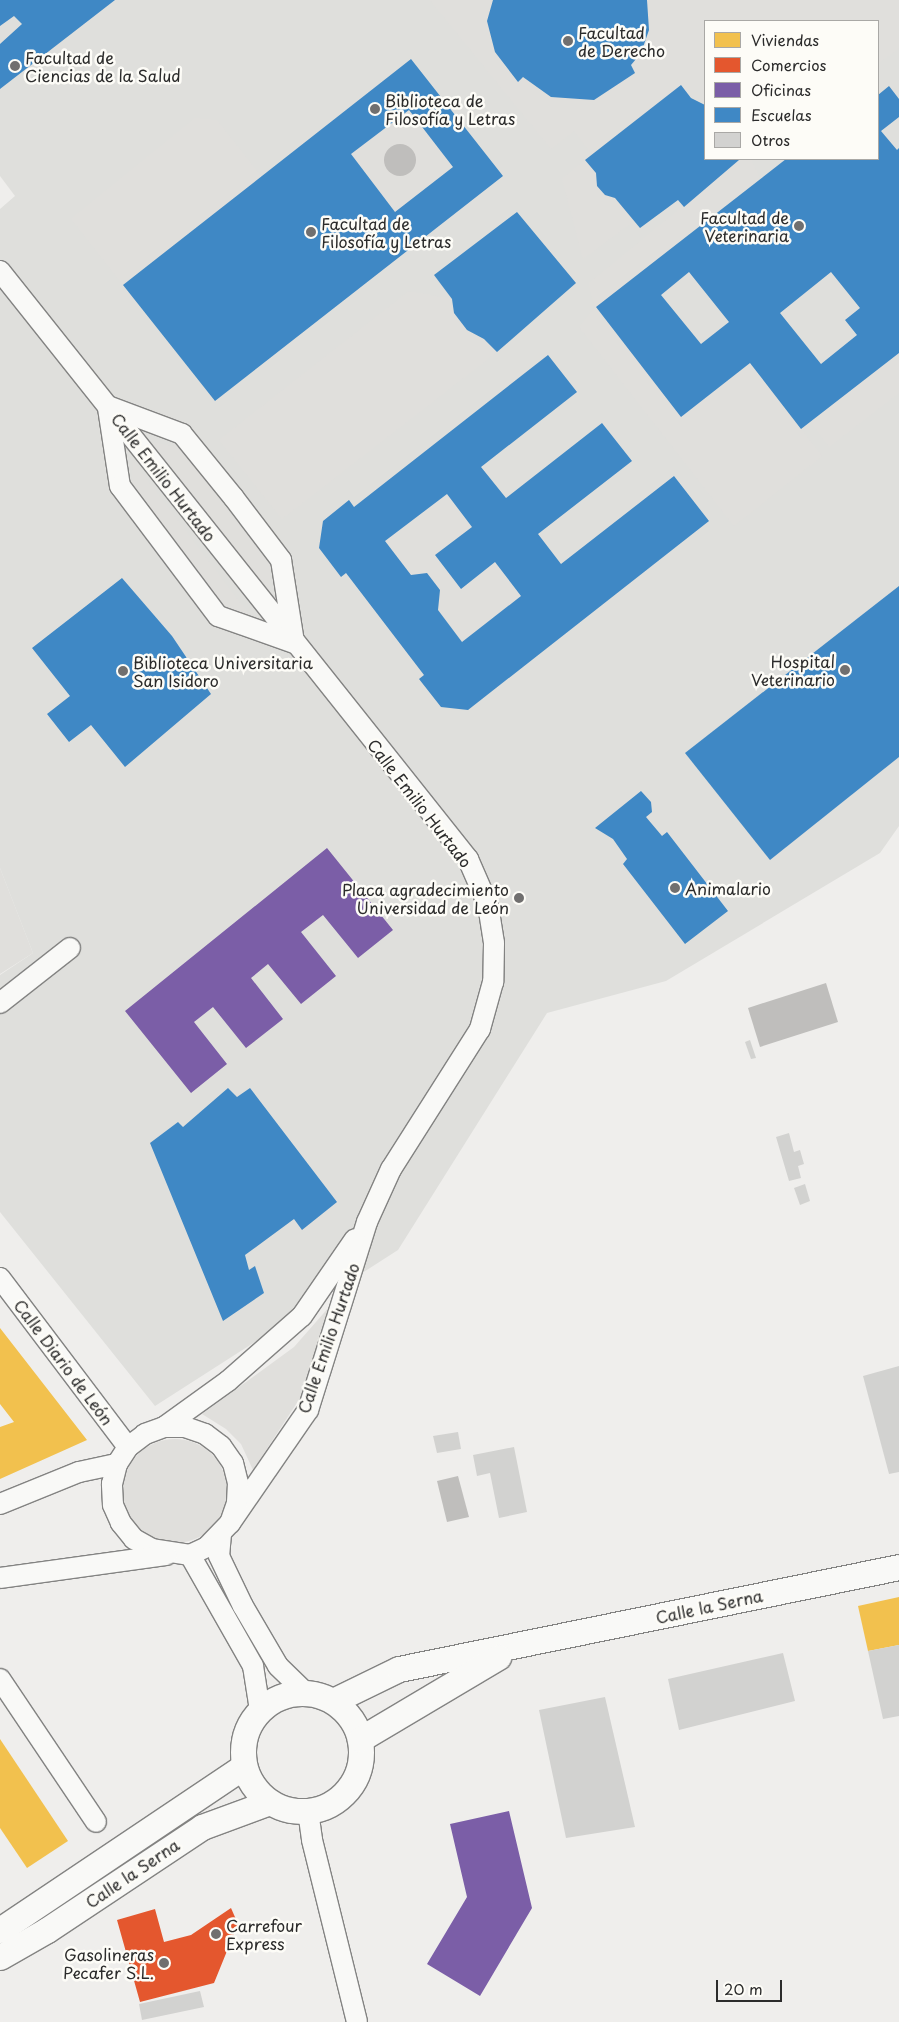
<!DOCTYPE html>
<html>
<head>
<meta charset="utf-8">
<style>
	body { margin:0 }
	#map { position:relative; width:899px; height:2022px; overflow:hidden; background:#efeeec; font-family:"Playpen Sans",sans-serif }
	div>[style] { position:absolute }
	.built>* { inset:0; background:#dfdfdc }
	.green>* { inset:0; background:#e0dfdc }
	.round { border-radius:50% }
	.water>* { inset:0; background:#bfbebc }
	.homes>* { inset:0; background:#f2c14e }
	.shops>* { inset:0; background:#e4572e }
	.offices>* { inset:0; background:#7b5ea7 }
	.schools>* { inset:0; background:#3f88c5 }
	.building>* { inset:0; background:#d2d2d0 }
	.roads { filter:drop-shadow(1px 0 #838382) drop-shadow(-1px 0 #838382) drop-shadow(0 1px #838382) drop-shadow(0 -1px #838382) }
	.minor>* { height:20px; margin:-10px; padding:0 10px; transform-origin:10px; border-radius:10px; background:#f9f9f7 }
	.tertiary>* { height:25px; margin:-12.5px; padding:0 12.5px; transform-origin:12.5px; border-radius:12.5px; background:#f9f9f7 }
	.tertiary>.ring { margin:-12.5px; padding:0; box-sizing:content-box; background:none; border:25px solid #f9f9f7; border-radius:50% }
	.dots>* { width:14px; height:14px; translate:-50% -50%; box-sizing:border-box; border:2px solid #fdfcf7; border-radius:50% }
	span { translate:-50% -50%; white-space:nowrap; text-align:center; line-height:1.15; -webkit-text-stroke:5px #fdfcf7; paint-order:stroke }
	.poi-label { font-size:16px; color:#2b2b2b }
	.left { translate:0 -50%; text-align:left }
	.right { translate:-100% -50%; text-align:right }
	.street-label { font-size:16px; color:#2b2b2b }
	.legend { position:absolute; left:704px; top:20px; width:175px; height:140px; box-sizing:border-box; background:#fdfcf7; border:1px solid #a9a8a5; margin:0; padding:6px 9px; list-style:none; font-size:15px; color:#2b2b2b }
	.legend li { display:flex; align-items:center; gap:10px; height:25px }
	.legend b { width:25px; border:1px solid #a9a8a5 }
	.scale { position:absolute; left:716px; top:1980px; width:66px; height:22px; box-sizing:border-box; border:2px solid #2b2b2b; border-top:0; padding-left:6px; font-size:15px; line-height:18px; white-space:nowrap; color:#2b2b2b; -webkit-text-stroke:4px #fdfcf7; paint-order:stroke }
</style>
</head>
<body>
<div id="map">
	<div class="built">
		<i style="clip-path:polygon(evenodd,0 0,899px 0,899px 826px,880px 853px,666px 981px,547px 1013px,398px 1250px,155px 1406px,0 1212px,0 975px,33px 953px,0 868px,0 209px,15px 196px,0 176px,0 0,705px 21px,878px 21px,878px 159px,705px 159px,705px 21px)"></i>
	</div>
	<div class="green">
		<i style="clip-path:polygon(430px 0,493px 0,487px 21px,495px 52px,518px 82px,523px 77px,551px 97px,594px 100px,635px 73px,631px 65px,641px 53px,649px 30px,647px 0,899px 0,899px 48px,878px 64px,878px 21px,705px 21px,705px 105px,691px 98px,681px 85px,592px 154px,574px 131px,551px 149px)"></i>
		<i style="clip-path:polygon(409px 110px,453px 167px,395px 212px,351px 154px)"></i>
		<i style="clip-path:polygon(195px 118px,217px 120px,262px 177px,123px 285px,71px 219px)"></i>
		<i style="clip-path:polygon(751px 159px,760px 179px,596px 307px,681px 416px,750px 363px,822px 456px,734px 526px,579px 327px,595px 307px,588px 284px,739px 160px)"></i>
		<i style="clip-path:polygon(585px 160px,596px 173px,597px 186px,605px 195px,615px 198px,634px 221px,583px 259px,562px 179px)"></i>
		<i style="clip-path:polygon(409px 291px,452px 299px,454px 313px,467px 330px,484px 339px,497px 352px,282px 519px,219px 440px)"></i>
		<i style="clip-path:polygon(899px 353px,899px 393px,829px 447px,810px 421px)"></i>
		<i style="clip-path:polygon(152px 442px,179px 447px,270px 565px,270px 598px)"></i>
		<i style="clip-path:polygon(133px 461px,251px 617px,220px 608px,130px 488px)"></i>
		<i style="clip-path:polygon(447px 494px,472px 527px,435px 555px,461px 588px,495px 562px,521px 596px,462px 642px,438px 610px,440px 590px,427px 573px,411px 575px,385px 541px)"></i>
		<i style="clip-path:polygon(0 868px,33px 953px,0 974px)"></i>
		<i style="clip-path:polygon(330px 1306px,306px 1389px,253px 1470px,241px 1444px,226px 1429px,202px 1414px,294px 1347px)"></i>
		<i class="round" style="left:123px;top:1439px;width:104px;height:104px"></i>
	</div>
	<div class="water">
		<i class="round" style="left:384px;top:144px;width:32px;height:32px"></i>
		<i style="clip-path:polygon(826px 983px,838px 1022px,760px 1047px,748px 1008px)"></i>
		<i style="clip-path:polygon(458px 1476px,469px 1517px,447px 1522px,437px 1481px)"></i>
	</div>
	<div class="homes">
		<i style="clip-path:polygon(0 1328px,87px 1440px,0 1479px,0 1427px,14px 1422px,0 1404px)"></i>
		<i style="clip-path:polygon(899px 1597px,899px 1645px,868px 1651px,858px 1606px)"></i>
		<i style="clip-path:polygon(0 1739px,68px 1841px,27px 1868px,0 1828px)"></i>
	</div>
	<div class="shops">
		<i style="clip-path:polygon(231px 1908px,238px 1924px,214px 1983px,140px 2002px,117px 1920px,155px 1909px,164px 1942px,191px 1935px)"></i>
	</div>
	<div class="offices">
		<i style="clip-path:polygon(327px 848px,393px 930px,358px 958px,323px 915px,301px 932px,336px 976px,301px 1004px,268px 964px,251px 978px,283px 1019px,246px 1048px,213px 1007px,194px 1022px,227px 1064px,191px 1093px,125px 1011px)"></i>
		<i style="clip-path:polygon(509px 1811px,532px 1908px,480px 1996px,427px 1964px,467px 1897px,450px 1824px)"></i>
	</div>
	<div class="schools">
		<i style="clip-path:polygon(0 0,115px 0,0 89px,0 44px,22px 24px,14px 16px,0 26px)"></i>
		<i style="clip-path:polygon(493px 0,647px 0,649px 30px,641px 53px,631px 65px,635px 73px,594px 100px,551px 97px,523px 77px,518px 82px,495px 52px,487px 21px)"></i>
		<i style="clip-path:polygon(evenodd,411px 59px,503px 176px,215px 401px,123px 285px,411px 59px,409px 110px,453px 167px,395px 212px,351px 154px,409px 110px)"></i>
		<i style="clip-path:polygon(681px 85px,691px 98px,705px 105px,705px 159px,739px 160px,684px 207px,678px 200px,640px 228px,615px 198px,605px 195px,597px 186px,596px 173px,585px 160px)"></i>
		<i style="clip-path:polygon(evenodd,889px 86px,899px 99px,899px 117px,881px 131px,897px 150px,899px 148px,899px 353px,801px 429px,750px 363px,681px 417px,596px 307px,786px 159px,878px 159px,878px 95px,889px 86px,689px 272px,729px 322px,701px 344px,661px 295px,689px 272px,889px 86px,831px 272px,860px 308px,845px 320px,857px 335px,821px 364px,780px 313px,831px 272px)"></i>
		<i style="clip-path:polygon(517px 212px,576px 283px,497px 352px,484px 339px,467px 330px,454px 313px,452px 299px,434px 275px)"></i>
		<i style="clip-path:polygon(evenodd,548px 355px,577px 392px,481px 467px,506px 498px,602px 423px,632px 461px,538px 534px,561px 564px,674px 476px,709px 521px,468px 710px,441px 707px,419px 679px,424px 675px,346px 573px,341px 577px,319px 548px,323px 521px,349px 500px,354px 507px,548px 355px,447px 494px,472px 527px,435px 555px,461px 589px,495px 562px,521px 596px,462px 642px,438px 610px,440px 590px,427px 573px,411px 575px,385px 541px,447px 494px)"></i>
		<i style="clip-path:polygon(122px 578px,172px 636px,211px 694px,125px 767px,91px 725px,69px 742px,47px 714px,70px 696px,32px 648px)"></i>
		<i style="clip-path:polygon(899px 586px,899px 757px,770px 860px,685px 753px)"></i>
		<i style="clip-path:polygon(641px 791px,651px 802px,652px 812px,646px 817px,662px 836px,667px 832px,728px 911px,685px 944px,623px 864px,627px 859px,613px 839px,595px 828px)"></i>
		<i style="clip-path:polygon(228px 1088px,237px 1097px,250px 1088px,337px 1202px,302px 1230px,294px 1219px,245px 1255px,249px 1270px,255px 1266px,264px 1293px,223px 1321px,150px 1143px,178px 1122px,183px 1127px)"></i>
	</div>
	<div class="building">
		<i style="clip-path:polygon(750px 1040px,756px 1058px,751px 1059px,745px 1042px)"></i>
		<i style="clip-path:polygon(789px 1133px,794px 1152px,800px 1150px,804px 1164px,798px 1166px,801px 1178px,789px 1181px,776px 1137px)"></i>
		<i style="clip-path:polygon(805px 1184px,810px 1201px,800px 1205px,794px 1188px)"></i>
		<i style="clip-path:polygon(899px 1366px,899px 1472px,889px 1474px,863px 1376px)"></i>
		<i style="clip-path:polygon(458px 1432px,461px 1449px,437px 1453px,433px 1436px)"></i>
		<i style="clip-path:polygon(514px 1447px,527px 1512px,499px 1518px,490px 1473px,477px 1476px,473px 1455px)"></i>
		<i style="clip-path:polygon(899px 1645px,899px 1716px,883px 1719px,868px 1651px)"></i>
		<i style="clip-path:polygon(783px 1653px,795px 1701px,679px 1730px,668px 1679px)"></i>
		<i style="clip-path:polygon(605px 1697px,635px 1827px,566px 1838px,539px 1710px)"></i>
		<i style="clip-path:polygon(200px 1991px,204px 2007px,142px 2020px,139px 2004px)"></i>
	</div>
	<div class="roads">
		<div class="minor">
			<i style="left:0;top:271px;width:752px;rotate:51.48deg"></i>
			<i style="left:468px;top:859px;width:50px;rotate:66.5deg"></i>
			<i style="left:488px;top:905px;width:38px;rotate:81deg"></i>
			<i style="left:494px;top:943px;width:39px;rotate:91deg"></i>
			<i style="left:493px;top:982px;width:49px;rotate:105.5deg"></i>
			<i style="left:480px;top:1029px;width:166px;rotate:122.4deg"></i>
			<i style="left:391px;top:1169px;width:58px;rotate:114.4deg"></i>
			<i style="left:367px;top:1222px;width:197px;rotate:107.4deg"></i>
			<i style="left:308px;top:1410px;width:137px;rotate:124.6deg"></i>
			<i style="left:108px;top:406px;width:79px;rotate:20.7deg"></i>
			<i style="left:182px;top:434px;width:82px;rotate:50.9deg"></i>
			<i style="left:234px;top:498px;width:78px;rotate:52.8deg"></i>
			<i style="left:281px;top:560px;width:83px;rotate:81deg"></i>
			<i style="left:108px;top:408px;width:79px;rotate:81.3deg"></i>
			<i style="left:120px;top:486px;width:163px;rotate:53deg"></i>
			<i style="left:218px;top:616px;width:81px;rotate:19.6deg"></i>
			<i style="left:0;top:1003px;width:89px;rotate:-38.2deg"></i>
			<i style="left:0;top:1278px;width:212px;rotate:52.9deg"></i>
			<i style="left:164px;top:1427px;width:21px"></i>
			<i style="left:185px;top:1427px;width:21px;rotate:19deg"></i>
			<i style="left:205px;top:1434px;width:20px;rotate:37deg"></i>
			<i style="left:221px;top:1446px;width:21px;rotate:55deg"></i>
			<i style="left:233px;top:1463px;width:21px;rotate:76deg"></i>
			<i style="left:238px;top:1483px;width:20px;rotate:93deg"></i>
			<i style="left:237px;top:1503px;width:21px;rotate:109deg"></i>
			<i style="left:230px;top:1523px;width:33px;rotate:134deg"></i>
			<i style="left:207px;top:1547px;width:19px;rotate:155deg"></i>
			<i style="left:190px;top:1555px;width:38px;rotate:-171deg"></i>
			<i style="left:152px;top:1549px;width:21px;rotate:-151deg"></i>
			<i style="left:134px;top:1539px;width:21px;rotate:-129deg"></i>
			<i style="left:121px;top:1523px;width:20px;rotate:-114deg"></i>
			<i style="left:113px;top:1505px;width:21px;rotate:-93deg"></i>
			<i style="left:112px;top:1484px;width:21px;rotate:-76deg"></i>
			<i style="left:117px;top:1464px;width:20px;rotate:-57deg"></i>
			<i style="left:128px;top:1447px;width:21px;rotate:-37deg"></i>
			<i style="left:145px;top:1434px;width:20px;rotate:-20deg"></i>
			<i style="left:164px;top:1427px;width:79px;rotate:-35.7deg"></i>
			<i style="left:228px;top:1381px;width:98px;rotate:-41.3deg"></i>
			<i style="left:302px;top:1316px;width:93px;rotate:-55.5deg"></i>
			<i style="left:0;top:1504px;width:85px;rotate:-22.1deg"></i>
			<i style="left:79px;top:1472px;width:39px;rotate:-12deg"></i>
			<i style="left:221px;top:1534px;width:22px;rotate:95deg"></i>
			<i style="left:219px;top:1556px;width:55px;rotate:64.4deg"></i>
			<i style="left:243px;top:1606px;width:69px;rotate:59.7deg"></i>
			<i style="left:278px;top:1666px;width:39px;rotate:44deg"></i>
			<i style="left:190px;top:1555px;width:128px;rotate:60.4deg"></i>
			<i style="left:253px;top:1666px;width:45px;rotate:81deg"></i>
			<i style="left:0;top:1578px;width:168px;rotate:-7.9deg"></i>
			<i style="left:0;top:1679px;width:172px;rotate:56.1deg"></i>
			<i style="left:308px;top:1811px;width:29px;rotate:82deg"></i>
			<i style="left:312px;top:1840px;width:187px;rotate:76.1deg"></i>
		</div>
		<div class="tertiary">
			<i class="ring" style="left:243px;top:1693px;width:93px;height:93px"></i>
			<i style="left:333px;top:1701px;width:73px;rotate:-25.9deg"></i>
			<i style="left:399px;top:1669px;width:510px;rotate:-11.53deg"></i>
			<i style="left:360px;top:1739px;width:161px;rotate:-30.7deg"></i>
			<i style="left:0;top:1930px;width:294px;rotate:-33.9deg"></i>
			<i style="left:0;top:1957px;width:54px;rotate:-29.9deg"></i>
			<i style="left:47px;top:1930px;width:186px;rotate:-33.6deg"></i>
			<i style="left:202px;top:1827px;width:72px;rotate:-20.2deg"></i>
		</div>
	</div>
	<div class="dots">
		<i style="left:568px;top:41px;background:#706f6f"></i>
		<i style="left:15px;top:66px;background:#706f6f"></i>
		<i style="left:375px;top:109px;background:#706f6f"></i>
		<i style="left:799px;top:226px;background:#706f6f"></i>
		<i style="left:311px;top:232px;background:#706f6f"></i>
		<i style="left:845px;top:670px;background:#706f6f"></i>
		<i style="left:123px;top:671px;background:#706f6f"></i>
		<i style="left:675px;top:888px;background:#706f6f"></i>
		<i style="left:519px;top:898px;background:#706f6f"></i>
		<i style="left:216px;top:1934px;background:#706f6f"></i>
		<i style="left:164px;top:1963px;background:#706f6f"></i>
	</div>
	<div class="poi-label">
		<span class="left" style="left:578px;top:41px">Facultad<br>de Derecho</span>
		<span class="left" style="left:25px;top:66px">Facultad de<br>Ciencias de la Salud</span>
		<span class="left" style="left:385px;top:109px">Biblioteca de<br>Filosofía y Letras</span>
		<span class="right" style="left:789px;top:226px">Facultad de<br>Veterinaria</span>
		<span class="left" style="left:321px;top:232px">Facultad de<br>Filosofía y Letras</span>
		<span class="right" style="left:835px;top:670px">Hospital<br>Veterinario</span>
		<span class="left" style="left:133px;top:671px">Biblioteca Universitaria<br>San Isidoro</span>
		<span class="left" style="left:685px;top:888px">Animalario</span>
		<span class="right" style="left:509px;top:898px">Placa agradecimiento<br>Universidad de León</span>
		<span class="left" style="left:226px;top:1934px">Carrefour<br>Express</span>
		<span class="right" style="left:154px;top:1963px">Gasolineras<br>Pecafer S.L.</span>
	</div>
	<div class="street-label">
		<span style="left:164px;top:477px;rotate:52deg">Calle Emilio Hurtado</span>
		<span style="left:420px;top:803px;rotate:52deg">Calle Emilio Hurtado</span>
		<span style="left:328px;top:1338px;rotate:-71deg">Calle Emilio Hurtado</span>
		<span style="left:64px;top:1362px;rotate:53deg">Calle Diario de León</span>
		<span style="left:709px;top:1606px;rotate:-12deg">Calle la Serna</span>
		<span style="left:132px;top:1873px;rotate:-34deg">Calle la Serna</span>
	</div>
	<ul class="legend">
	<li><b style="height:14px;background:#f2c14e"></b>Viviendas</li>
	<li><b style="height:14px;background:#e4572e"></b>Comercios</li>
	<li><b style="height:14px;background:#7b5ea7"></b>Oficinas</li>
	<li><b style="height:14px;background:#3f88c5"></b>Escuelas</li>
	<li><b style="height:14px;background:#d2d2d0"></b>Otros</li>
	</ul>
	<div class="scale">20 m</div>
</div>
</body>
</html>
